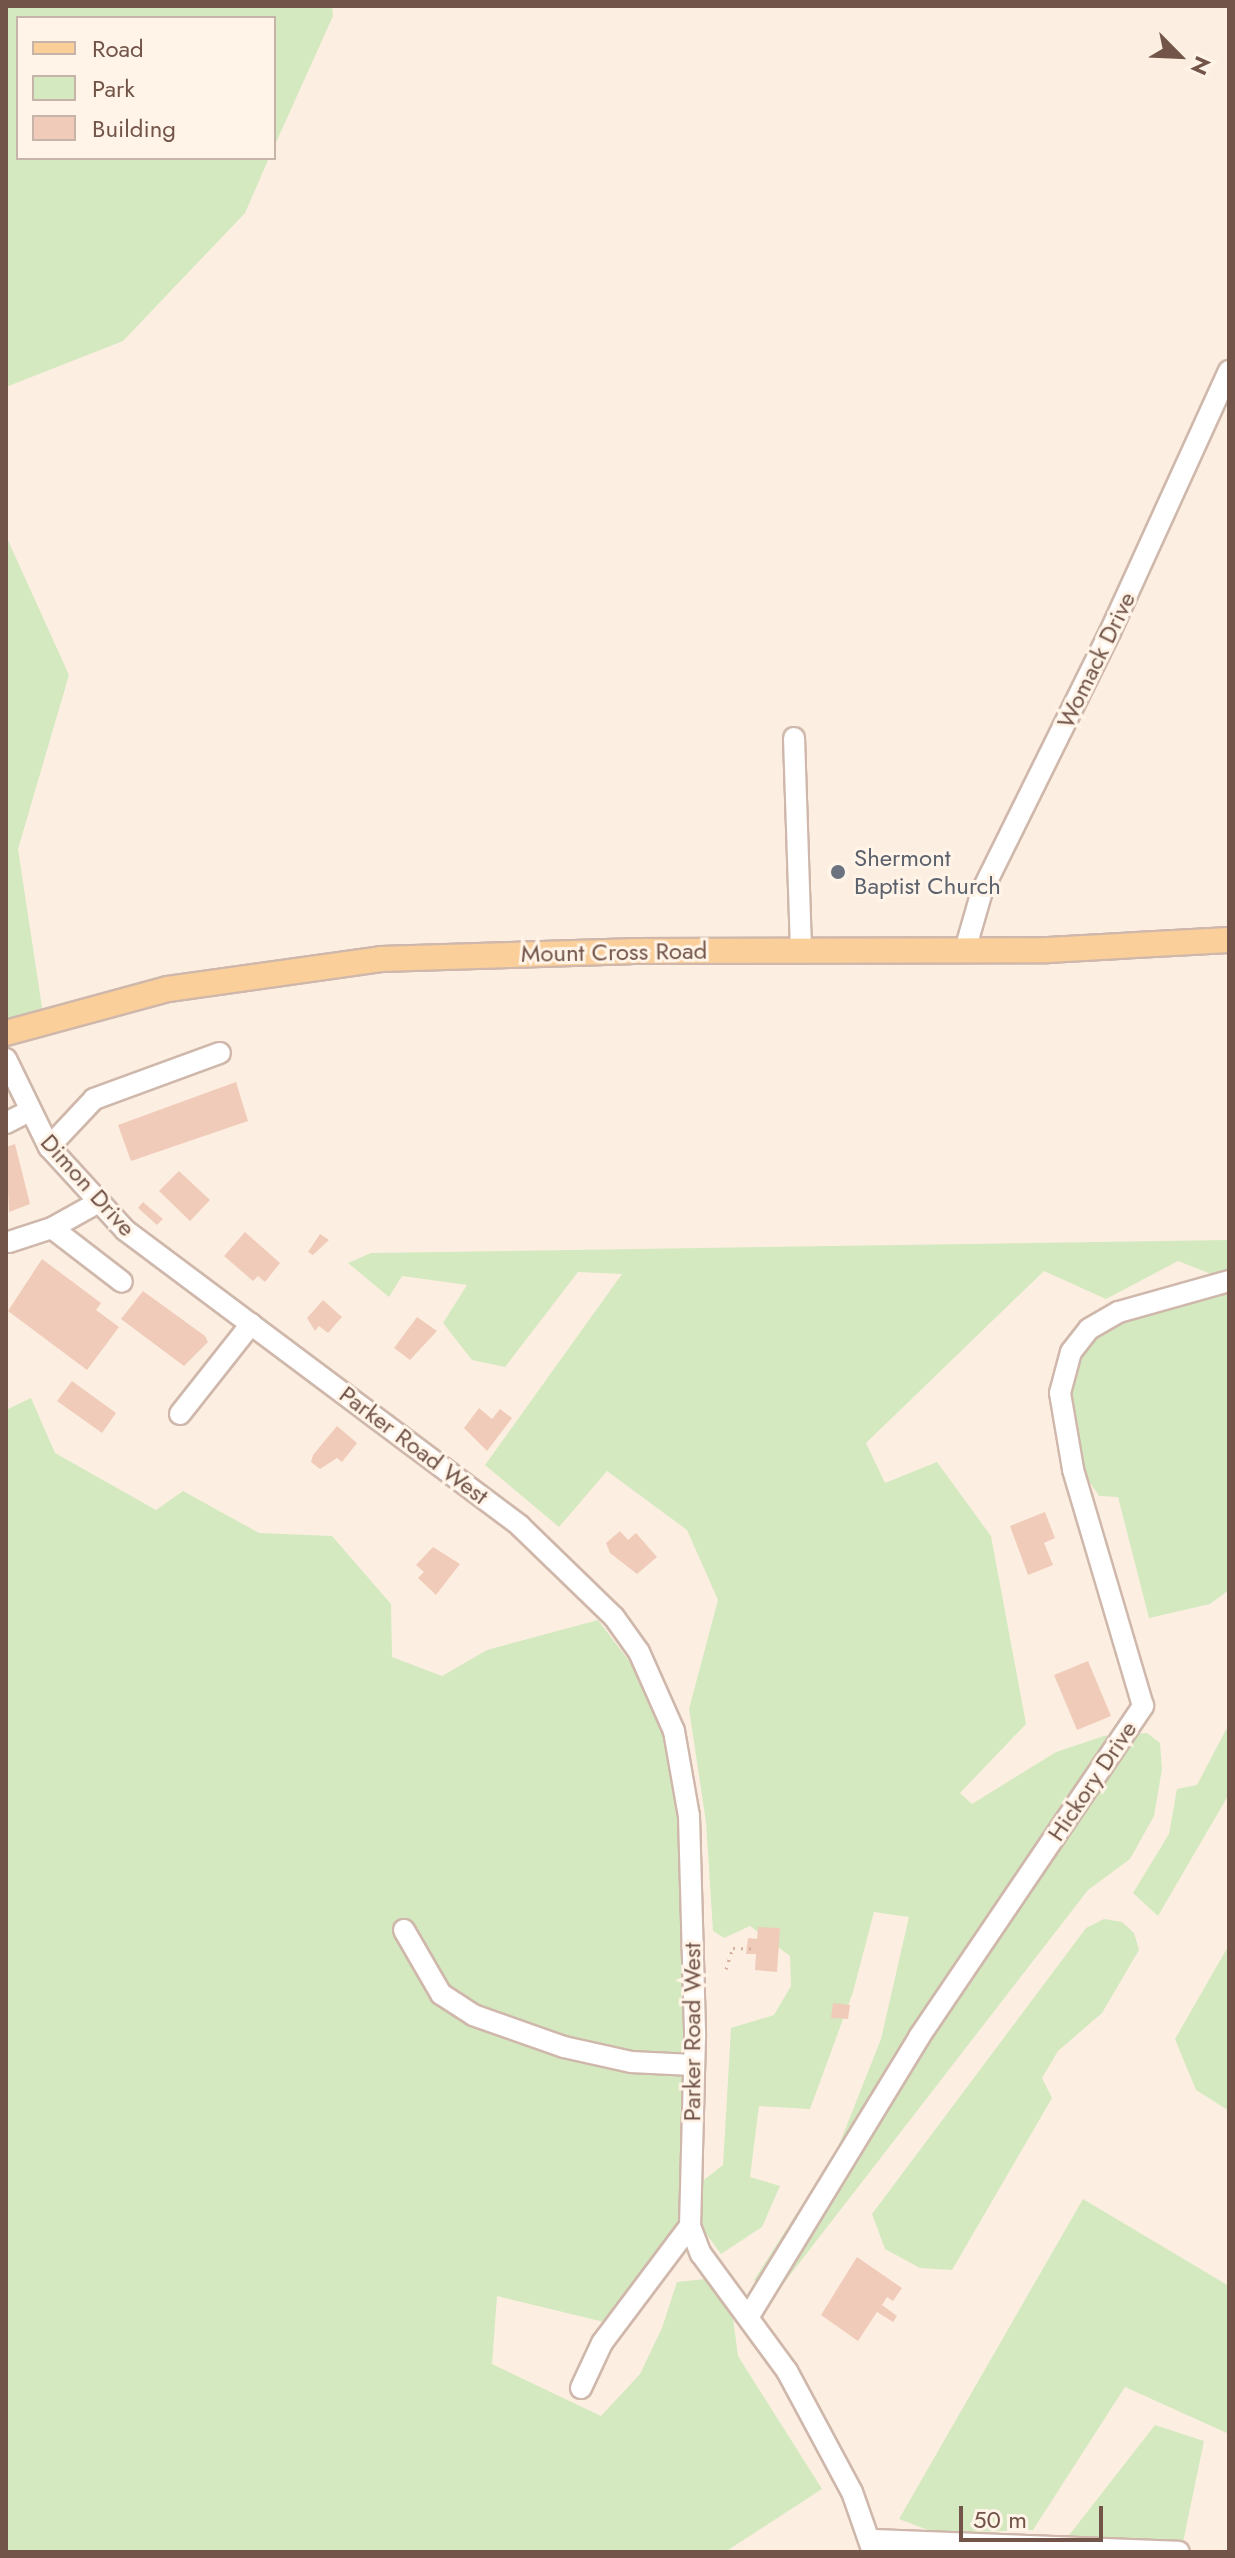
<!DOCTYPE html>
<html>
<head>
<meta charset="utf-8">
<style>
	body { margin:0 }
	#map { position:relative; width:1235px; height:2558px; overflow:hidden; background:#fcefe1; font-family:Jost,sans-serif }
	div>[style] { position:absolute }
	.green>* { inset:0; background:#d4e9c0 }
	.building>* { inset:0; background:#f1cbb9 }
	.path>* { height:3px; margin-top:-1.5px; transform-origin:0; background:repeating-linear-gradient(90deg,#d5ae9d 0 2px,transparent 0 8px) }
	.roads { filter:drop-shadow(2px 0 #cfb8ab) drop-shadow(-2px 0 #cfb8ab) drop-shadow(0 2px #cfb8ab) drop-shadow(0 -2px #cfb8ab) }
	.minor>* { height:20px; margin:-10px; padding:0 10px; transform-origin:10px; border-radius:10px; background:#fff }
	.major>* { height:24px; margin:-12px; padding:0 12px; transform-origin:12px; border-radius:12px; background:#facf9a }
	.dots>* { width:22px; height:22px; translate:-50% -50%; box-sizing:border-box; border:4px solid #fff4e7; border-radius:50% }
	span { translate:-50% -50%; white-space:nowrap; text-align:center; line-height:1.15; -webkit-text-stroke:6px #fff4e7; paint-order:stroke }
	.street-label { font-size:24px; color:#725449 }
	.worship-label { font-size:24px; color:#5b616d }
	.left { translate:0 -50%; text-align:left }
	.frame { position:absolute; inset:0; border:8px solid #725449; pointer-events:none }
	.legend { position:absolute; left:16px; top:16px; width:260px; height:144px; box-sizing:border-box; background:#fff4e7; border:2px solid #c7b4a8; margin:0; padding:10px 14px; list-style:none; font-size:24px; color:#725449 }
	.legend li { display:flex; align-items:center; gap:16px; height:40px }
	.legend b { width:40px; border:2px solid #c7b4a8 }
	.north { position:absolute; left:1139px; top:16px; width:80px; height:80px; -webkit-text-stroke:6px #fff4e7; paint-order:stroke; rotate:114deg; font-size:22px; font-weight:700; line-height:32px; text-align:center; color:#725449 }
	.north::after { content:''; display:block; margin:auto; width:28px; height:36px; background:#725449; clip-path:polygon(50% 0,100% 100%,50% 72%,0 100%) }
	.scale { position:absolute; left:959px; top:2506px; width:144px; height:36px; box-sizing:border-box; border:4px solid #725449; border-top:0; padding-left:10px; font-size:24px; line-height:28px; white-space:nowrap; color:#725449; -webkit-text-stroke:6px #fff4e7; paint-order:stroke }
</style>
</head>
<body>
<div id="map">
	<div class="green">
		<i style="clip-path:polygon(6px 6px,332px 6px,333px 16px,274px 147px,274px 18px,18px 18px,18px 158px,269px 158px,245px 213px,123px 341px,6px 387px)"></i>
		<i style="clip-path:polygon(6px 536px,69px 675px,18px 849px,43px 1014px,6px 1027px)"></i>
		<i style="clip-path:polygon(1229px 1240px,1229px 1271px,1211px 1274px,1178px 1261px,1106px 1299px,1044px 1271px,866px 1443px,885px 1483px,937px 1462px,991px 1536px,1026px 1724px,960px 1793px,972px 1804px,1056px 1752px,1104px 1736px,1147px 1733px,1160px 1743px,1162px 1769px,1154px 1816px,1130px 1859px,1088px 1890px,773px 2297px,754px 2280px,837px 2150px,881px 2039px,909px 1917px,874px 1912px,853px 1992px,810px 2109px,759px 2106px,750px 2177px,780px 2186px,762px 2227px,721px 2254px,699px 2224px,700px 2183px,723px 2165px,731px 2028px,774px 2015px,791px 1986px,790px 1956px,750px 1926px,724px 1938px,713px 1931px,706px 1822px,689px 1709px,718px 1600px,687px 1530px,607px 1471px,559px 1527px,485px 1465px,622px 1274px,578px 1272px,505px 1367px,472px 1360px,443px 1323px,467px 1285px,402px 1276px,389px 1297px,348px 1263px,371px 1253px)"></i>
		<i style="clip-path:polygon(1229px 1289px,1229px 1590px,1210px 1604px,1149px 1618px,1118px 1497px,1099px 1496px,1083px 1472px,1066px 1399px,1080px 1350px,1099px 1326px)"></i>
		<i style="clip-path:polygon(31px 1398px,55px 1453px,156px 1510px,183px 1491px,259px 1533px,332px 1536px,391px 1604px,392px 1657px,442px 1676px,487px 1650px,598px 1620px,648px 1686px,667px 1741px,680px 1832px,687px 2054px,680px 2222px,604px 2322px,497px 2296px,492px 2364px,601px 2416px,640px 2374px,662px 2328px,677px 2282px,705px 2279px,732px 2310px,738px 2356px,822px 2489px,725px 2552px,6px 2552px,6px 1410px)"></i>
		<i style="clip-path:polygon(1229px 1724px,1229px 1794px,1158px 1916px,1133px 1893px,1169px 1834px,1177px 1789px,1197px 1785px)"></i>
		<i style="clip-path:polygon(1104px 1919px,1122px 1922px,1134px 1933px,1139px 1950px,1102px 2013px,1058px 2051px,1042px 2078px,1052px 2098px,952px 2270px,920px 2268px,885px 2249px,872px 2214px,1086px 1928px)"></i>
		<i style="clip-path:polygon(1229px 1945px,1229px 2111px,1196px 2090px,1175px 2039px)"></i>
		<i style="clip-path:polygon(1083px 2199px,1229px 2286px,1229px 2434px,1125px 2387px,1033px 2530px,936px 2533px,899px 2519px)"></i>
		<i style="clip-path:polygon(1155px 2425px,1204px 2441px,1181px 2552px,1056px 2552px)"></i>
	</div>
	<div class="building">
		<i style="clip-path:polygon(236px 1082px,248px 1121px,131px 1161px,118px 1125px)"></i>
		<i style="clip-path:polygon(15px 1144px,30px 1204px,9px 1212px,6px 1147px)"></i>
		<i style="clip-path:polygon(179px 1171px,210px 1200px,190px 1221px,159px 1191px)"></i>
		<i style="clip-path:polygon(143px 1202px,163px 1219px,157px 1225px,138px 1208px)"></i>
		<i style="clip-path:polygon(245px 1232px,280px 1263px,265px 1282px,258px 1276px,253px 1281px,224px 1256px)"></i>
		<i style="clip-path:polygon(320px 1234px,329px 1240px,313px 1255px,308px 1252px)"></i>
		<i style="clip-path:polygon(42px 1259px,101px 1303px,96px 1310px,119px 1327px,87px 1370px,8px 1311px)"></i>
		<i style="clip-path:polygon(143px 1291px,205px 1336px,208px 1342px,184px 1366px,121px 1319px)"></i>
		<i style="clip-path:polygon(323px 1300px,342px 1317px,328px 1333px,319px 1326px,315px 1331px,307px 1318px)"></i>
		<i style="clip-path:polygon(417px 1317px,437px 1331px,410px 1360px,394px 1348px)"></i>
		<i style="clip-path:polygon(72px 1381px,116px 1413px,102px 1433px,57px 1401px)"></i>
		<i style="clip-path:polygon(479px 1408px,492px 1419px,500px 1409px,512px 1418px,487px 1451px,464px 1428px)"></i>
		<i style="clip-path:polygon(337px 1426px,357px 1443px,342px 1462px,337px 1458px,320px 1469px,311px 1462px,313px 1455px)"></i>
		<i style="clip-path:polygon(1045px 1512px,1055px 1538px,1044px 1543px,1053px 1565px,1028px 1575px,1010px 1526px)"></i>
		<i style="clip-path:polygon(620px 1531px,628px 1540px,636px 1533px,657px 1557px,637px 1574px,610px 1553px,606px 1543px)"></i>
		<i style="clip-path:polygon(433px 1547px,460px 1564px,436px 1595px,418px 1578px,424px 1572px,416px 1565px)"></i>
		<i style="clip-path:polygon(1088px 1661px,1111px 1716px,1077px 1730px,1054px 1675px)"></i>
		<i style="clip-path:polygon(758px 1927px,780px 1928px,777px 1972px,755px 1970px,756px 1954px,746px 1954px,748px 1938px,757px 1939px)"></i>
		<i style="clip-path:polygon(833px 2003px,850px 2005px,848px 2019px,831px 2018px)"></i>
		<i style="clip-path:polygon(857px 2257px,902px 2288px,893px 2301px,887px 2297px,882px 2305px,897px 2316px,893px 2322px,877px 2312px,858px 2341px,821px 2315px)"></i>
	</div>
	<div class="path">
		<i style="left:726px;top:1969px;width:22px;rotate:-72deg"></i>
		<i style="left:733px;top:1948px;width:24px;rotate:2deg"></i>
	</div>
	<div class="roads">
		<div class="minor">
			<i style="left:794px;top:738px;width:213px;rotate:88.1deg"></i>
			<i style="left:965px;top:950px;width:61px;rotate:-73.9deg"></i>
			<i style="left:982px;top:891px;width:289px;rotate:-63.7deg"></i>
			<i style="left:1110px;top:632px;width:287px;rotate:-65.5deg"></i>
			<i style="left:6px;top:1059px;width:98px;rotate:64deg"></i>
			<i style="left:49px;top:1147px;width:113px;rotate:47.5deg"></i>
			<i style="left:125px;top:1230px;width:494px;rotate:36.8deg"></i>
			<i style="left:520px;top:1526px;width:131px;rotate:44.1deg"></i>
			<i style="left:614px;top:1617px;width:43px;rotate:54.5deg"></i>
			<i style="left:639px;top:1652px;width:86px;rotate:66.1deg"></i>
			<i style="left:674px;top:1731px;width:86px;rotate:80deg"></i>
			<i style="left:689px;top:1816px;width:220px;rotate:88.4deg"></i>
			<i style="left:695px;top:2036px;width:190px;rotate:91.5deg"></i>
			<i style="left:690px;top:2226px;width:30px;rotate:69deg"></i>
			<i style="left:701px;top:2254px;width:145px;rotate:53.7deg"></i>
			<i style="left:787px;top:2371px;width:137px;rotate:61.8deg"></i>
			<i style="left:852px;top:2492px;width:64px;rotate:70.7deg"></i>
			<i style="left:6px;top:1123px;width:25px;rotate:-27deg"></i>
			<i style="left:49px;top:1147px;width:66px;rotate:-46.8deg"></i>
			<i style="left:94px;top:1099px;width:134px;rotate:-20.1deg"></i>
			<i style="left:52px;top:1228px;width:88px;rotate:37.6deg"></i>
			<i style="left:9px;top:1242px;width:45px;rotate:-18deg"></i>
			<i style="left:52px;top:1228px;width:54px;rotate:-29deg"></i>
			<i style="left:180px;top:1414px;width:115px;rotate:-51.7deg"></i>
			<i style="left:404px;top:1930px;width:74px;rotate:60deg"></i>
			<i style="left:441px;top:1994px;width:38px;rotate:33deg"></i>
			<i style="left:473px;top:2015px;width:96px;rotate:19.4deg"></i>
			<i style="left:564px;top:2047px;width:69px;rotate:12.6deg"></i>
			<i style="left:631px;top:2062px;width:62px;rotate:2.8deg"></i>
			<i style="left:749px;top:2316px;width:327px;rotate:-58.6deg"></i>
			<i style="left:919px;top:2037px;width:400px;rotate:-55.9deg"></i>
			<i style="left:1143px;top:1706px;width:247px;rotate:-106.5deg"></i>
			<i style="left:1073px;top:1469px;width:77px;rotate:-99.7deg"></i>
			<i style="left:1060px;top:1393px;width:42px;rotate:-75deg"></i>
			<i style="left:1071px;top:1352px;width:29px;rotate:-52deg"></i>
			<i style="left:1089px;top:1329px;width:34px;rotate:-30deg"></i>
			<i style="left:1119px;top:1312px;width:114px;rotate:-15.7deg"></i>
			<i style="left:581px;top:2388px;width:50px;rotate:-65deg"></i>
			<i style="left:602px;top:2343px;width:146px;rotate:-53.1deg"></i>
			<i style="left:871px;top:2540px;width:308px;rotate:2.2deg"></i>
		</div>
		<div class="major">
			<i style="left:6px;top:1033px;width:168px;rotate:-15.2deg"></i>
			<i style="left:168px;top:989px;width:215px;rotate:-8deg"></i>
			<i style="left:381px;top:959px;width:249px;rotate:-1.8deg"></i>
			<i style="left:630px;top:951px;width:418px;rotate:-0.1deg"></i>
			<i style="left:1048px;top:950px;width:181px;rotate:-3.2deg"></i>
		</div>
	</div>
	<div class="dots">
		<i style="left:838px;top:872px;background:#6b7280"></i>
	</div>
	<div class="street-label">
		<span style="left:1096px;top:660px;rotate:-64deg">Womack Drive</span>
		<span style="left:614px;top:952px;rotate:-1deg">Mount Cross Road</span>
		<span style="left:88px;top:1185px;rotate:48deg">Dimon Drive</span>
		<span style="left:414px;top:1445px;rotate:37deg">Parker Road West</span>
		<span style="left:1092px;top:1781px;rotate:-56deg">Hickory Drive</span>
		<span style="left:692px;top:2032px;rotate:-90deg">Parker Road West</span>
	</div>
	<div class="worship-label">
		<span class="left" style="left:854px;top:872px">Shermont<br>Baptist Church</span>
	</div>
	<div class="frame"></div>
	<ul class="legend">
	<li><b style="height:10px;background:#facf9a"></b>Road</li>
	<li><b style="height:22px;background:#d4e9c0"></b>Park</li>
	<li><b style="height:22px;background:#f1cbb9"></b>Building</li>
	</ul>
	<div class="north">N</div>
	<div class="scale">50 m</div>
</div>
</body>
</html>
